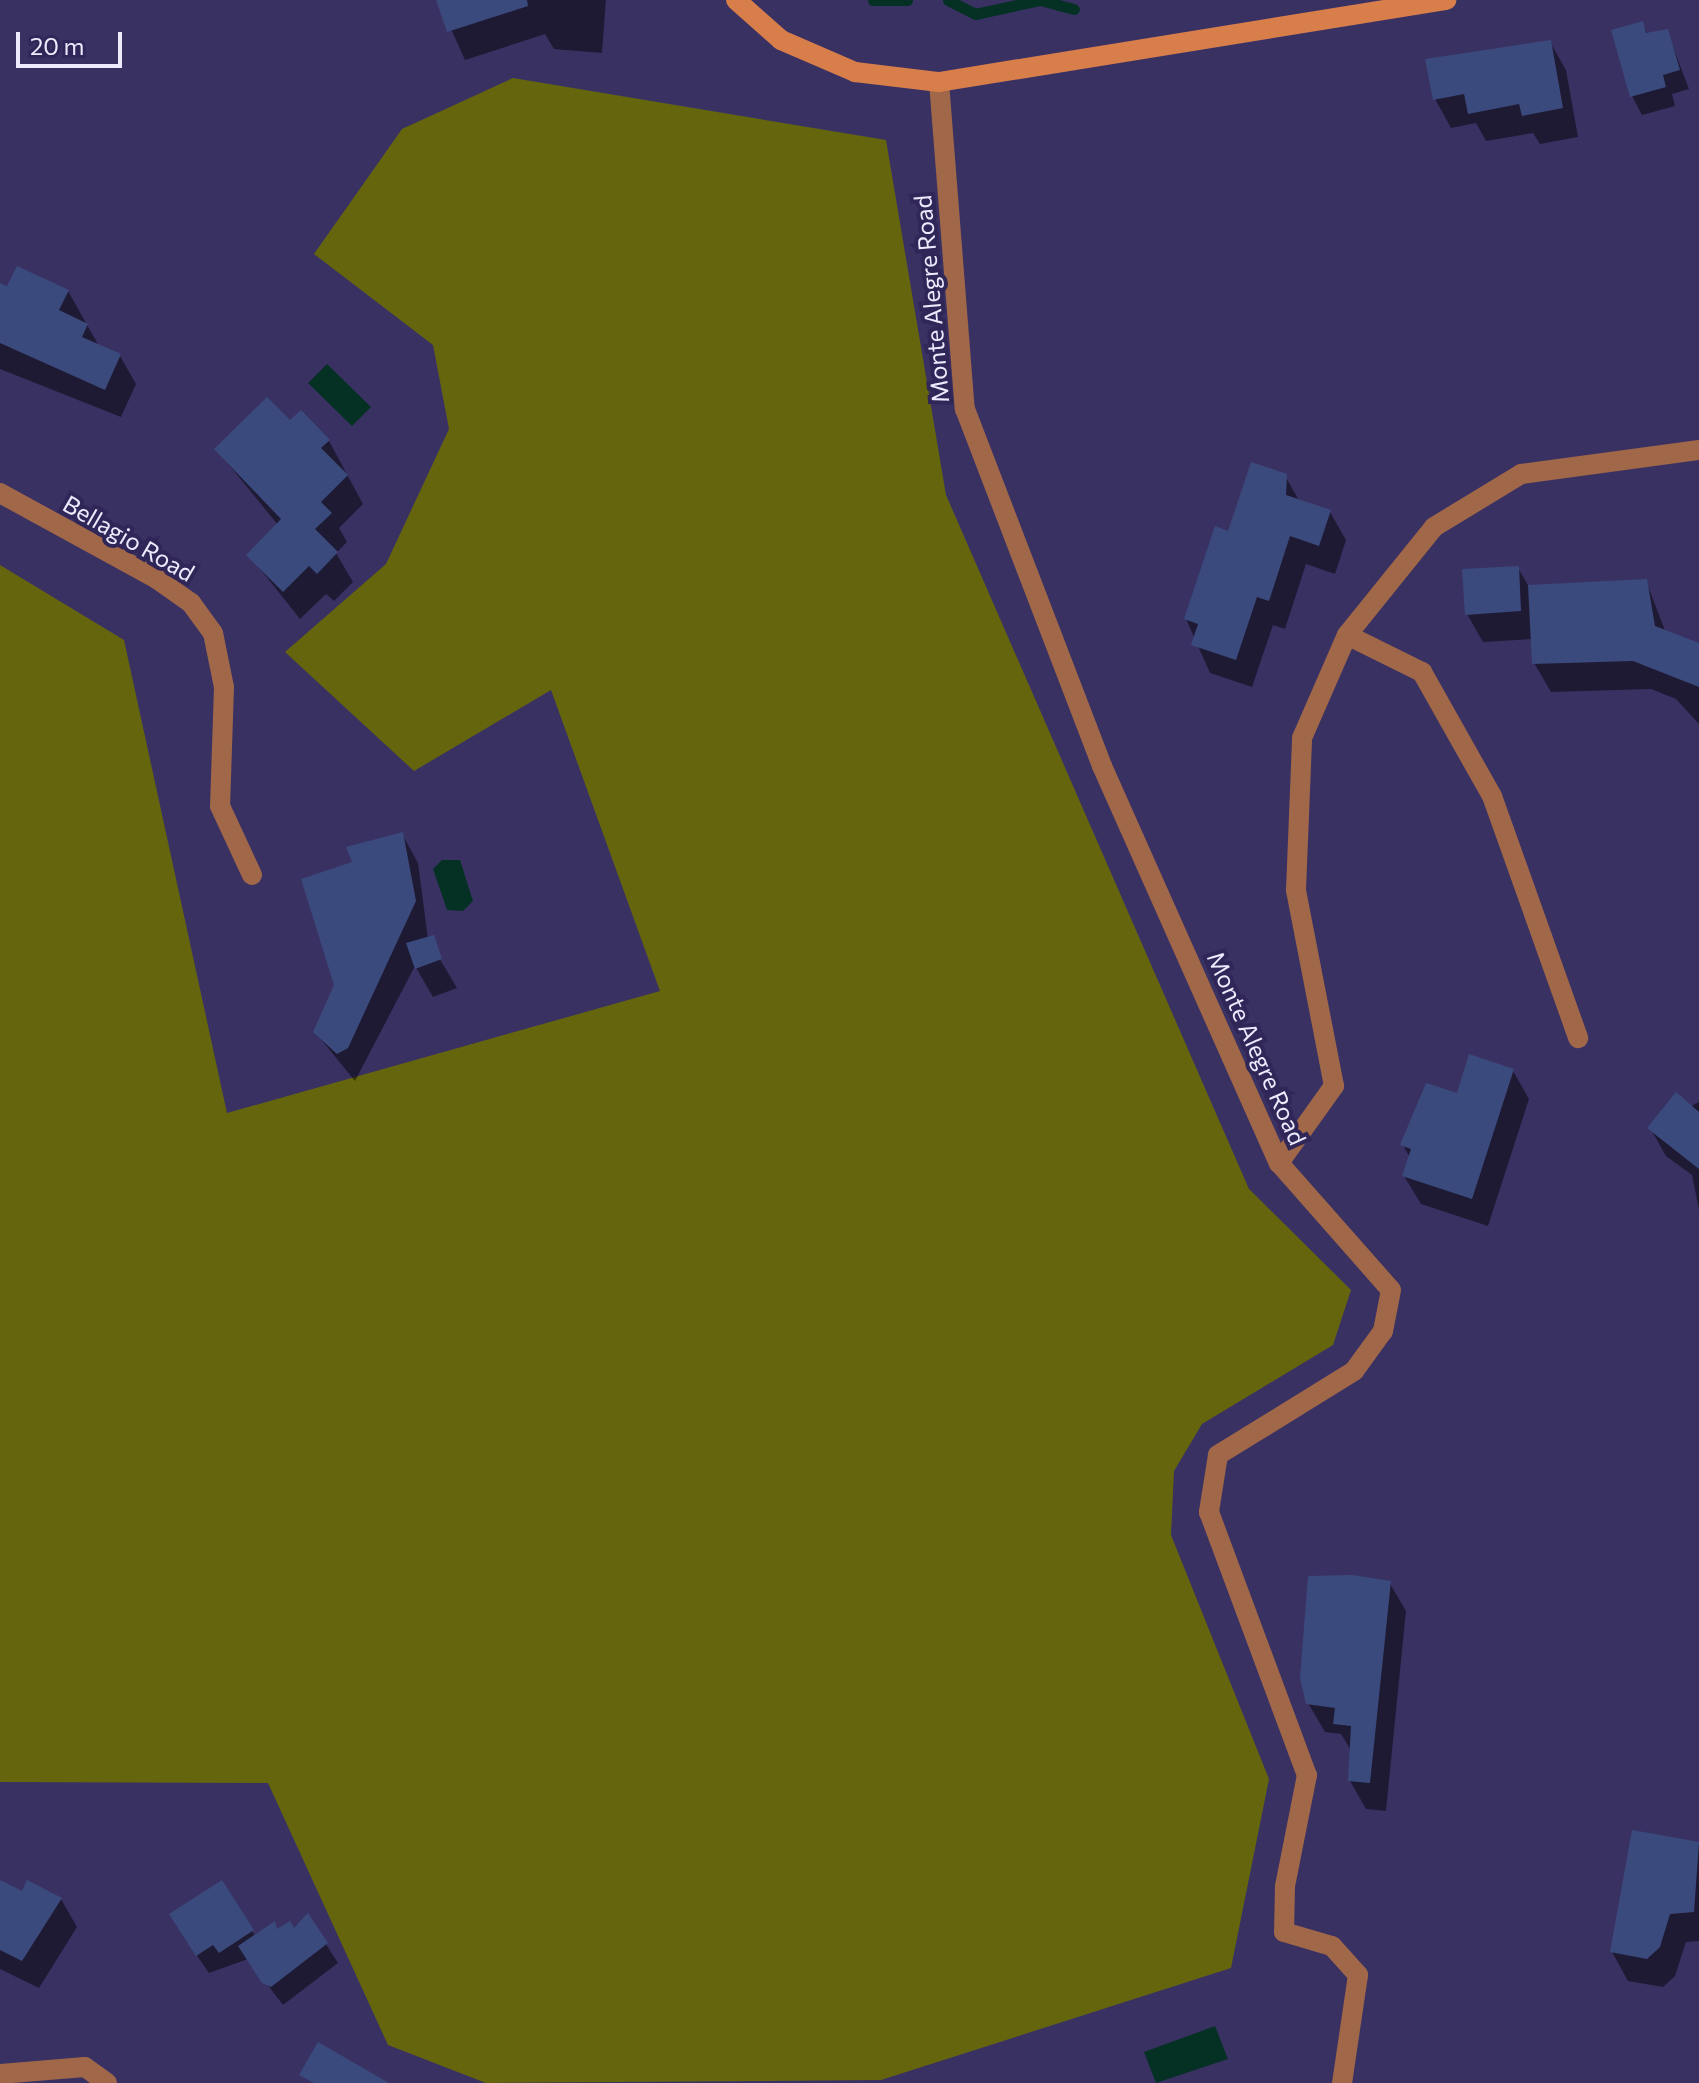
<!DOCTYPE html>
<html>
<head>
<meta charset="utf-8">
<style>
	body { margin:0 }
	#map { position:relative; width:1699px; height:2083px; overflow:hidden; background:#3a3163; font-family:Commissioner,sans-serif }
	div>[style] { position:absolute }
	.green>* { inset:0; background:#65650e }
	.water>* { inset:0; background:#053125 }
	.shadow>* { inset:0; background:#0007 }
	.stream>* { height:11px; margin:-5.5px; padding:0 5.5px; transform-origin:5.5px; border-radius:5.5px; background:#053125 }
	.building>* { inset:0; background:#3b4a7c }
	.lane>* { height:20px; margin:-10px; padding:0 10px; transform-origin:10px; border-radius:10px; background:#a06748 }
	.street>* { height:20px; margin:-10px; padding:0 10px; transform-origin:10px; border-radius:10px; background:#a06748 }
	.secondary>* { height:20px; margin:-10px; padding:0 10px; transform-origin:10px; border-radius:10px; background:#d87e4b }
	span { translate:-50% -50%; white-space:nowrap; text-align:center; line-height:1.15; -webkit-text-stroke:8px #302657; paint-order:stroke }
	.street-label { font-size:24px; color:#ecebfd }
	.scale { position:absolute; left:16px; top:32px; width:106px; height:36px; box-sizing:border-box; border:4px solid #ecebfd; border-top:0; padding-left:10px; font-size:24px; line-height:28px; white-space:nowrap; color:#ecebfd; -webkit-text-stroke:6px #302657; paint-order:stroke }
</style>
</head>
<body>
<div id="map">
	<div class="green">
		<i style="clip-path:polygon(513px 78px,886px 140px,946px 495px,1249px 1189px,1351px 1290px,1333px 1345px,1202px 1424px,1174px 1471px,1171px 1535px,1269px 1779px,1231px 1968px,881px 2080px,486px 2083px,388px 2045px,268px 1783px,0 1782px,0 565px,124px 640px,227px 1113px,660px 991px,551px 690px,414px 771px,285px 652px,386px 564px,449px 429px,433px 345px,314px 254px,402px 129px)"></i>
	</div>
	<div class="water">
		<i style="clip-path:polygon(327px 364px,371px 407px,352px 426px,308px 383px)"></i>
		<i style="clip-path:polygon(442px 860px,460px 860px,473px 901px,463px 911px,447px 910px,433px 869px)"></i>
		<i style="clip-path:polygon(1215px 2026px,1228px 2059px,1156px 2083px,1144px 2052px)"></i>
	</div>
	<div class="shadow">
		<i style="clip-path:polygon(438px 0,606px 0,602px 53px,554px 49px,545px 34px,465px 60px)"></i>
		<i style="clip-path:polygon(1642px 24px,1648px 35px,1667px 31px,1689px 89px,1672px 94px,1675px 106px,1642px 115px,1632px 96px)"></i>
		<i style="clip-path:polygon(1550px 42px,1566px 70px,1578px 137px,1540px 144px,1533px 133px,1486px 141px,1476px 123px,1451px 128px,1435px 99px)"></i>
		<i style="clip-path:polygon(0 285px,68px 291px,99px 346px,120px 356px,136px 384px,121px 417px,0 369px)"></i>
		<i style="clip-path:polygon(290px 423px,329px 441px,363px 504px,339px 528px,347px 542px,336px 553px,353px 582px,334px 601px,326px 594px,300px 619px,249px 555px,278px 525px,216px 449px)"></i>
		<i style="clip-path:polygon(1285px 476px,1300px 502px,1330px 512px,1346px 540px,1335px 574px,1306px 564px,1285px 629px,1273px 625px,1252px 687px,1210px 673px,1186px 619px,1230px 534px)"></i>
		<i style="clip-path:polygon(1518px 568px,1529px 587px,1646px 581px,1666px 633px,1699px 645px,1699px 724px,1676px 699px,1651px 689px,1551px 692px,1534px 663px,1533px 639px,1483px 642px,1467px 614px)"></i>
		<i style="clip-path:polygon(402px 834px,418px 863px,428px 939px,457px 988px,433px 997px,415px 966px,355px 1081px,315px 1032px,337px 985px,354px 863px)"></i>
		<i style="clip-path:polygon(1513px 1071px,1529px 1099px,1488px 1226px,1421px 1204px,1404px 1176px,1410px 1158px,1403px 1145px,1458px 1096px)"></i>
		<i style="clip-path:polygon(1699px 1102px,1699px 1210px,1692px 1175px,1666px 1156px,1650px 1128px)"></i>
		<i style="clip-path:polygon(1389px 1582px,1406px 1611px,1386px 1811px,1366px 1809px,1350px 1781px,1352px 1752px,1341px 1734px,1325px 1732px,1308px 1703px)"></i>
		<i style="clip-path:polygon(1634px 1833px,1699px 1844px,1699px 1941px,1686px 1942px,1675px 1976px,1663px 1987px,1628px 1981px,1612px 1952px)"></i>
		<i style="clip-path:polygon(221px 1883px,256px 1937px,294px 1931px,308px 1916px,338px 1963px,283px 2005px,248px 1959px,209px 1973px,182px 1934px)"></i>
		<i style="clip-path:polygon(0 1895px,61px 1899px,77px 1927px,39px 1988px,0 1969px)"></i>
	</div>
	<div class="stream">
		<i style="left:873px;top:0;width:34px"></i>
		<i style="left:948px;top:0;width:30px;rotate:27deg"></i>
		<i style="left:975px;top:14px;width:66px;rotate:-12.2deg"></i>
		<i style="left:1040px;top:0;width:35px;rotate:15deg"></i>
	</div>
	<div class="building">
		<i style="clip-path:polygon(436px 0,527px 0,528px 6px,447px 32px)"></i>
		<i style="clip-path:polygon(1643px 21px,1646px 33px,1668px 29px,1680px 70px,1663px 75px,1666px 87px,1630px 97px,1611px 30px)"></i>
		<i style="clip-path:polygon(1551px 40px,1563px 108px,1522px 116px,1519px 104px,1468px 114px,1464px 94px,1433px 100px,1425px 59px)"></i>
		<i style="clip-path:polygon(17px 266px,69px 290px,59px 310px,88px 324px,82px 337px,121px 354px,105px 390px,0 343px,0 283px,7px 286px)"></i>
		<i style="clip-path:polygon(267px 397px,290px 420px,301px 410px,330px 440px,321px 448px,348px 475px,321px 502px,332px 513px,315px 529px,338px 552px,317px 574px,309px 566px,283px 592px,246px 555px,281px 519px,214px 449px)"></i>
		<i style="clip-path:polygon(1251px 462px,1287px 474px,1286px 495px,1331px 510px,1319px 546px,1290px 536px,1269px 601px,1257px 597px,1236px 660px,1191px 645px,1198px 624px,1184px 619px,1215px 526px,1228px 531px)"></i>
		<i style="clip-path:polygon(1519px 566px,1521px 611px,1465px 615px,1462px 569px)"></i>
		<i style="clip-path:polygon(1647px 579px,1655px 626px,1699px 643px,1699px 687px,1633px 661px,1532px 664px,1528px 585px)"></i>
		<i style="clip-path:polygon(403px 832px,416px 901px,348px 1048px,337px 1054px,313px 1032px,334px 985px,301px 879px,352px 862px,346px 847px)"></i>
		<i style="clip-path:polygon(434px 935px,442px 959px,415px 969px,406px 943px)"></i>
		<i style="clip-path:polygon(1469px 1054px,1514px 1069px,1472px 1199px,1402px 1176px,1411px 1149px,1400px 1145px,1426px 1083px,1457px 1093px)"></i>
		<i style="clip-path:polygon(1676px 1092px,1699px 1112px,1699px 1169px,1647px 1128px)"></i>
		<i style="clip-path:polygon(1352px 1575px,1391px 1581px,1370px 1783px,1348px 1781px,1351px 1726px,1333px 1724px,1335px 1708px,1306px 1704px,1300px 1678px,1308px 1576px)"></i>
		<i style="clip-path:polygon(1632px 1830px,1699px 1842px,1694px 1912px,1670px 1914px,1660px 1947px,1647px 1959px,1610px 1952px)"></i>
		<i style="clip-path:polygon(0 1880px,22px 1891px,27px 1880px,62px 1898px,22px 1961px,0 1950px)"></i>
		<i style="clip-path:polygon(222px 1880px,254px 1930px,219px 1953px,213px 1945px,196px 1956px,169px 1914px)"></i>
		<i style="clip-path:polygon(308px 1913px,328px 1943px,271px 1987px,262px 1983px,238px 1946px,275px 1921px,277px 1929px,290px 1921px,294px 1928px)"></i>
		<i style="clip-path:polygon(318px 2042px,389px 2083px,314px 2083px,299px 2075px)"></i>
	</div>
	<div class="lane">
		<i style="left:1347px;top:635px;width:84px;rotate:26.3deg"></i>
		<i style="left:1422px;top:672px;width:142px;rotate:60.6deg"></i>
		<i style="left:1492px;top:796px;width:257px;rotate:70.4deg"></i>
		<i style="left:1279px;top:1163px;width:95px;rotate:-54.5deg"></i>
		<i style="left:1334px;top:1086px;width:200px;rotate:-101deg"></i>
		<i style="left:1296px;top:890px;width:152px;rotate:-87.7deg"></i>
		<i style="left:1302px;top:738px;width:112px;rotate:-66.4deg"></i>
		<i style="left:1347px;top:635px;width:139px;rotate:-51.1deg"></i>
		<i style="left:1434px;top:527px;width:102px;rotate:-31.3deg"></i>
		<i style="left:1521px;top:474px;width:180px;rotate:-7.7deg"></i>
		<i style="left:1284px;top:1932px;width:50px;rotate:16.3deg"></i>
		<i style="left:1332px;top:1946px;width:39px;rotate:48deg"></i>
		<i style="left:1358px;top:1975px;width:109px;rotate:98.4deg"></i>
	</div>
	<div class="street">
		<i style="left:939px;top:82px;width:328px;rotate:85.5deg"></i>
		<i style="left:965px;top:409px;width:382px;rotate:69deg"></i>
		<i style="left:1102px;top:766px;width:435px;rotate:66deg"></i>
		<i style="left:1279px;top:1163px;width:169px;rotate:48.6deg"></i>
		<i style="left:1391px;top:1290px;width:42px;rotate:101deg"></i>
		<i style="left:1383px;top:1331px;width:49px;rotate:125.9deg"></i>
		<i style="left:1354px;top:1371px;width:160px;rotate:148.3deg"></i>
		<i style="left:1218px;top:1455px;width:58px;rotate:99deg"></i>
		<i style="left:1209px;top:1512px;width:281px;rotate:69.6deg"></i>
		<i style="left:1307px;top:1775px;width:113px;rotate:101.2deg"></i>
		<i style="left:1285px;top:1886px;width:46px;rotate:91.2deg"></i>
		<i style="left:0;top:493px;width:179px;rotate:28.7deg"></i>
		<i style="left:157px;top:579px;width:42px;rotate:35.2deg"></i>
		<i style="left:191px;top:603px;width:37px;rotate:54deg"></i>
		<i style="left:213px;top:633px;width:55px;rotate:78.5deg"></i>
		<i style="left:224px;top:687px;width:119px;rotate:91.9deg"></i>
		<i style="left:220px;top:806px;width:76px;rotate:65.1deg"></i>
		<i style="left:0;top:2074px;width:85px;rotate:-4.7deg"></i>
		<i style="left:85px;top:2067px;width:27px;rotate:36deg"></i>
	</div>
	<div class="secondary">
		<i style="left:736px;top:0;width:60px;rotate:41.6deg"></i>
		<i style="left:781px;top:40px;width:81px;rotate:23.4deg"></i>
		<i style="left:855px;top:72px;width:85px;rotate:6.8deg"></i>
		<i style="left:939px;top:82px;width:514px;rotate:-9.19deg"></i>
	</div>
	<div class="street-label">
		<span style="left:931px;top:299px;rotate:-95deg">Monte Alegre Road</span>
		<span style="left:129px;top:538px;rotate:30deg">Bellagio Road</span>
		<span style="left:1257px;top:1048px;rotate:66deg">Monte Alegre Road</span>
	</div>
	<div class="scale">20 m</div>
</div>
</body>
</html>
